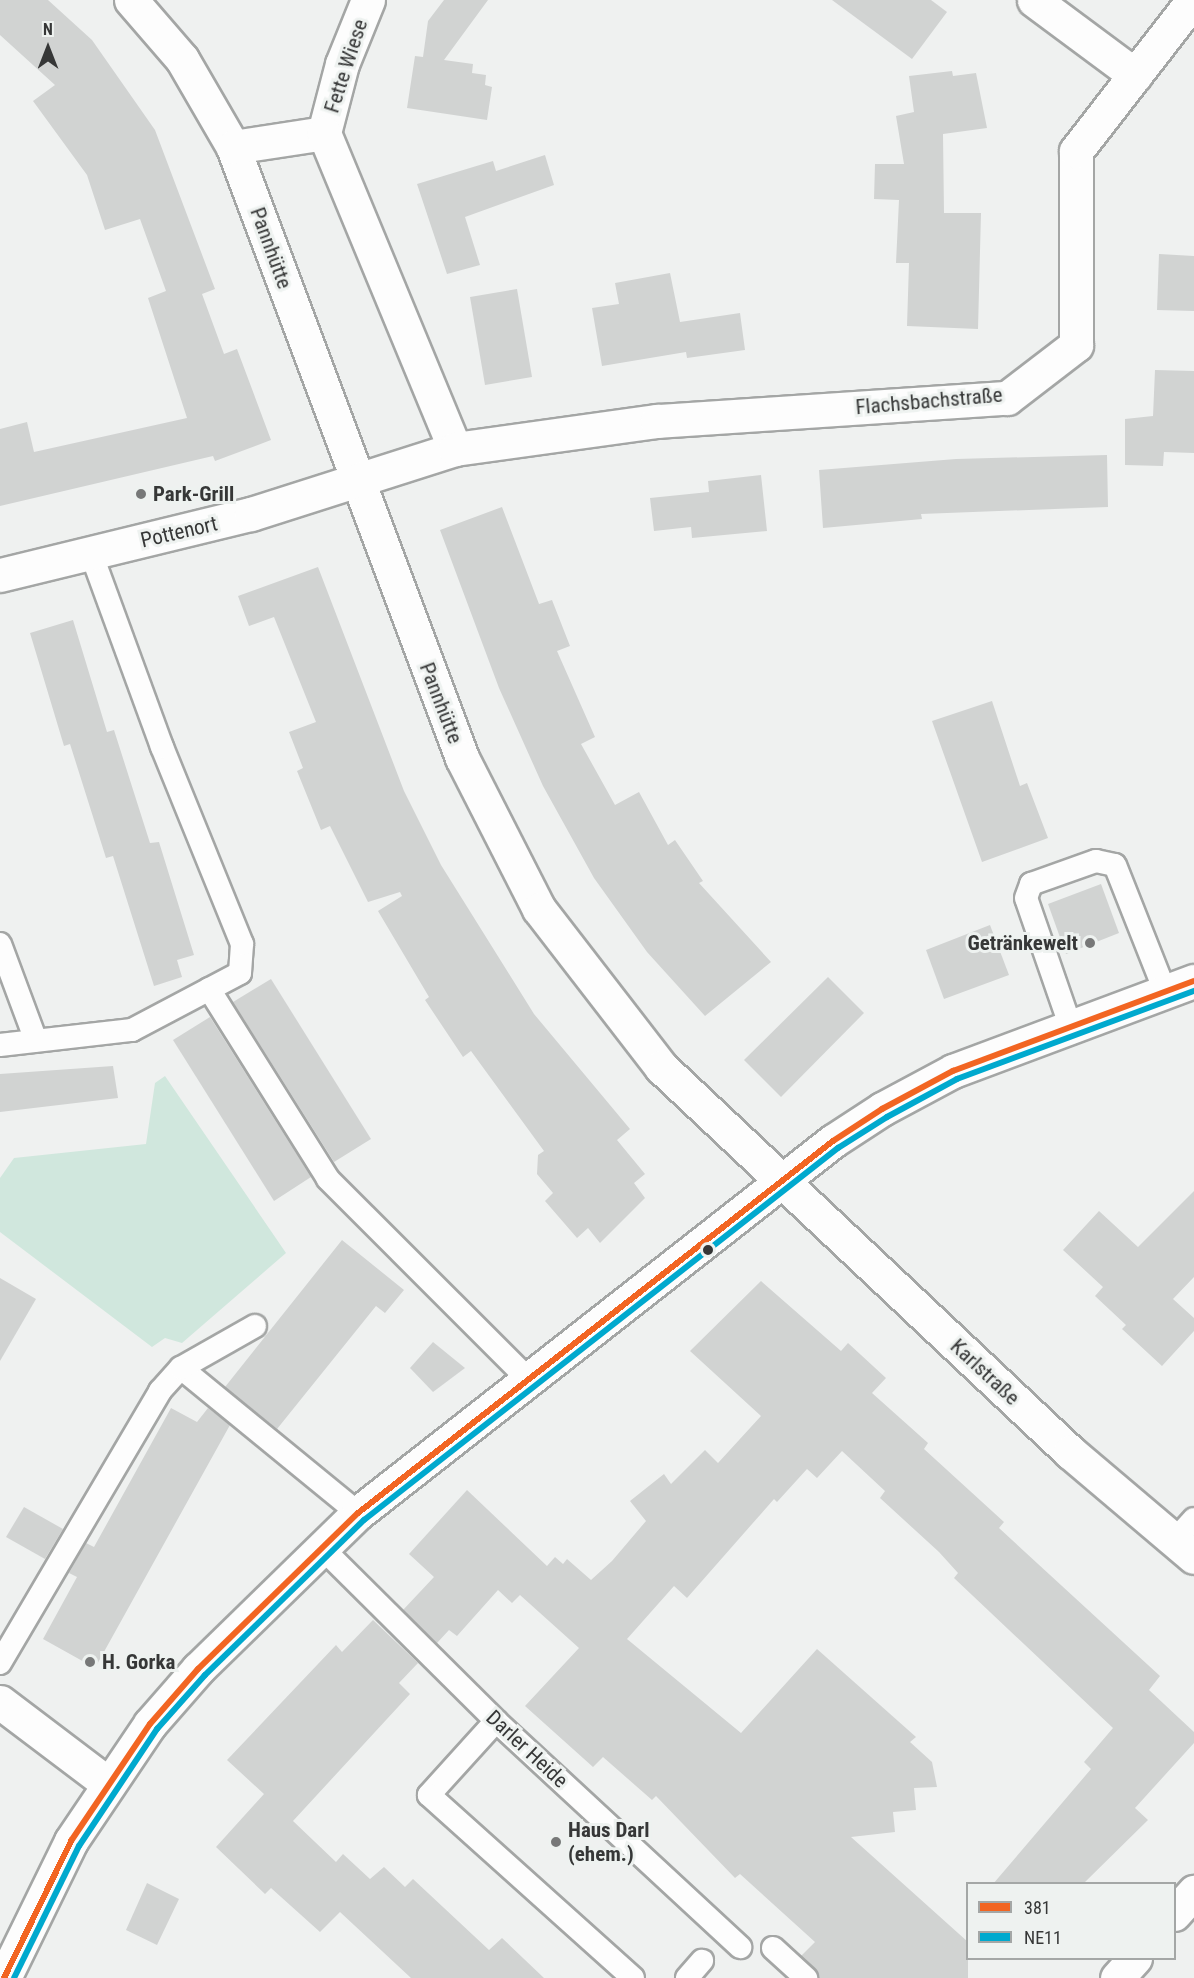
<!DOCTYPE html>
<html>
<head>
<meta charset="utf-8">
<style>
	body { margin:0 }
	#map { position:relative; width:1194px; height:1978px; overflow:hidden; background:#eff1f0; font-family:"Roboto Condensed",sans-serif }
	div>[style] { position:absolute }
	.green>* { inset:0; background:#d0e7dd }
	.building>* { inset:0; background:#d1d3d2 }
	.roads { filter:drop-shadow(2px 0 #a4a6a5) drop-shadow(-2px 0 #a4a6a5) drop-shadow(0 2px #a4a6a5) drop-shadow(0 -2px #a4a6a5) }
	.lane>* { height:22px; margin:-11px; padding:0 11px; transform-origin:11px; border-radius:11px; background:#fdfdfd }
	.street>* { height:33px; margin:-16.5px; padding:0 16.5px; transform-origin:16.5px; border-radius:16.5px; background:#fdfdfd }
	.secondary>* { height:33px; margin:-16.5px; padding:0 16.5px; transform-origin:16.5px; border-radius:16.5px; background:#fdfdfd }
	.bus-1>* { height:6px; margin:-3px; padding:0 3px; transform-origin:3px; border-radius:3px; background:#f26522 }
	.bus-2>* { height:6px; margin:-3px; padding:0 3px; transform-origin:3px; border-radius:3px; background:#00a9ce }
	.dots>* { width:16px; height:16px; translate:-50% -50%; box-sizing:border-box; border:3px solid #eef2f0; border-radius:50% }
	span { translate:-50% -50%; white-space:nowrap; text-align:center; line-height:1.15; -webkit-text-stroke:6px #eef2f0; paint-order:stroke }
	.street-label { font-size:21px; color:#363737 }
	.poi-label { font-size:21px; color:#363737; font-weight:700 }
	.left { translate:0 -50%; text-align:left }
	.right { translate:-100% -50%; text-align:right }
	.legend { position:absolute; left:966px; top:1882px; width:210px; height:78px; box-sizing:border-box; background:#eef2f0; border:2px solid #a4a7a6; margin:0; padding:8px 10px; list-style:none; font-size:18px; color:#363737 }
	.legend li { display:flex; align-items:center; gap:12px; height:30px }
	.legend b { width:30px; border:2px solid #a4a7a6 }
	.north { position:absolute; left:18px; top:18px; width:60px; height:60px; -webkit-text-stroke:4px #eef2f0; paint-order:stroke; rotate:0deg; font-size:16px; font-weight:700; line-height:24px; text-align:center; color:#363737 }
	.north::after { content:''; display:block; margin:auto; width:21px; height:27px; background:#363737; clip-path:polygon(50% 0,100% 100%,50% 72%,0 100%) }
</style>
</head>
<body>
<div id="map">
	<div class="green">
		<i style="clip-path:polygon(165px 1076px,286px 1253px,182px 1343px,165px 1338px,152px 1347px,0 1232px,0 1178px,14px 1158px,146px 1144px,155px 1083px)"></i>
	</div>
	<div class="building">
		<i style="clip-path:polygon(0 0,48px 0,92px 40px,155px 130px,215px 289px,202px 294px,224px 354px,237px 349px,271px 440px,215px 461px,213px 456px,0 506px,0 429px,27px 422px,34px 452px,187px 418px,148px 298px,166px 291px,140px 219px,105px 230px,87px 175px,33px 101px,55px 85px,0 35px)"></i>
		<i style="clip-path:polygon(444px 0,488px 0,444px 60px,473px 64px,472px 73px,486px 75px,485px 85px,492px 87px,487px 120px,407px 108px,415px 56px,423px 57px,428px 21px)"></i>
		<i style="clip-path:polygon(832px 0,931px 0,947px 12px,912px 59px)"></i>
		<i style="clip-path:polygon(952px 71px,953px 76px,976px 73px,987px 128px,943px 134px,944px 213px,981px 213px,978px 329px,907px 326px,909px 263px,896px 263px,899px 200px,874px 199px,875px 164px,904px 164px,896px 116px,914px 112px,909px 76px)"></i>
		<i style="clip-path:polygon(545px 155px,554px 185px,465px 217px,480px 265px,447px 274px,417px 184px,493px 161px,496px 171px)"></i>
		<i style="clip-path:polygon(1159px 254px,1194px 256px,1194px 311px,1157px 310px)"></i>
		<i style="clip-path:polygon(670px 273px,680px 322px,740px 313px,745px 350px,687px 358px,686px 352px,602px 366px,592px 308px,619px 304px,615px 283px)"></i>
		<i style="clip-path:polygon(517px 289px,532px 377px,485px 385px,470px 297px)"></i>
		<i style="clip-path:polygon(1155px 370px,1194px 371px,1194px 453px,1164px 452px,1163px 466px,1125px 465px,1125px 419px,1153px 416px)"></i>
		<i style="clip-path:polygon(1107px 455px,1108px 507px,921px 514px,922px 519px,823px 528px,819px 470px,956px 459px)"></i>
		<i style="clip-path:polygon(761px 475px,767px 531px,692px 538px,691px 527px,654px 531px,650px 498px,709px 492px,708px 481px)"></i>
		<i style="clip-path:polygon(502px 507px,539px 604px,552px 600px,570px 646px,557px 651px,595px 737px,581px 744px,615px 805px,639px 792px,668px 845px,675px 840px,703px 881px,699px 883px,771px 962px,705px 1016px,647px 952px,594px 878px,543px 786px,499px 688px,440px 530px)"></i>
		<i style="clip-path:polygon(318px 567px,404px 791px,441px 865px,534px 1014px,630px 1129px,617px 1140px,645px 1174px,634px 1183px,645px 1198px,600px 1243px,588px 1228px,577px 1238px,545px 1201px,553px 1193px,537px 1174px,538px 1155px,544px 1151px,471px 1051px,463px 1057px,425px 1000px,429px 997px,378px 911px,402px 896px,400px 892px,368px 902px,330px 826px,321px 830px,297px 771px,303px 768px,289px 732px,316px 722px,274px 617px,249px 626px,238px 596px)"></i>
		<i style="clip-path:polygon(73px 620px,107px 732px,114px 730px,150px 843px,159px 842px,194px 955px,177px 960px,182px 977px,154px 986px,113px 856px,106px 858px,70px 744px,64px 746px,30px 633px)"></i>
		<i style="clip-path:polygon(992px 701px,1020px 786px,1027px 783px,1048px 838px,982px 862px,932px 721px)"></i>
		<i style="clip-path:polygon(1101px 884px,1119px 933px,1066px 954px,1048px 904px)"></i>
		<i style="clip-path:polygon(990px 925px,1009px 975px,944px 999px,926px 950px)"></i>
		<i style="clip-path:polygon(828px 977px,864px 1013px,781px 1097px,744px 1060px)"></i>
		<i style="clip-path:polygon(271px 979px,371px 1139px,334px 1162px,233px 1002px)"></i>
		<i style="clip-path:polygon(210px 1017px,311px 1177px,274px 1201px,173px 1040px)"></i>
		<i style="clip-path:polygon(113px 1066px,118px 1098px,0 1112px,0 1074px)"></i>
		<i style="clip-path:polygon(1194px 1191px,1194px 1277px,1173px 1299px,1194px 1318px,1194px 1331px,1162px 1366px,1122px 1329px,1126px 1325px,1095px 1296px,1103px 1287px,1063px 1250px,1099px 1211px,1138px 1247px)"></i>
		<i style="clip-path:polygon(342px 1240px,404px 1290px,385px 1313px,376px 1306px,277px 1429px,225px 1387px)"></i>
		<i style="clip-path:polygon(0 1278px,36px 1299px,0 1361px)"></i>
		<i style="clip-path:polygon(761px 1281px,841px 1351px,848px 1343px,886px 1378px,872px 1393px,928px 1443px,924px 1449px,1004px 1522px,999px 1528px,1160px 1676px,1149px 1690px,1194px 1732px,1194px 1743px,1135px 1808px,1148px 1820px,1083px 1884px,993px 1884px,1091px 1769px,1084px 1762px,1113px 1728px,954px 1578px,958px 1573px,939px 1552px,880px 1498px,885px 1491px,842px 1451px,817px 1478px,807px 1469px,777px 1502px,774px 1499px,687px 1598px,674px 1586px,627px 1639px,741px 1733px,817px 1649px,916px 1737px,910px 1742px,932px 1762px,937px 1787px,914px 1788px,916px 1810px,893px 1812px,895px 1832px,851px 1837px,968px 1942px,968px 1978px,819px 1978px,801px 1956px,815px 1942px,740px 1874px,735px 1878px,656px 1796px,652px 1800px,603px 1757px,593px 1767px,525px 1706px,579px 1648px,520px 1595px,512px 1603px,498px 1590px,457px 1636px,449px 1630px,437px 1643px,403px 1610px,434px 1577px,409px 1554px,467px 1490px,547px 1566px,555px 1557px,563px 1564px,567px 1559px,591px 1580px,612px 1561px,646px 1521px,630px 1501px,664px 1474px,671px 1484px,705px 1450px,718px 1463px,761px 1416px,690px 1351px)"></i>
		<i style="clip-path:polygon(433px 1342px,465px 1368px,433px 1392px,410px 1368px)"></i>
		<i style="clip-path:polygon(171px 1408px,197px 1422px,208px 1408px,230px 1425px,95px 1668px,43px 1639px,77px 1577px,69px 1573px,86px 1543px,94px 1547px)"></i>
		<i style="clip-path:polygon(24px 1507px,63px 1529px,45px 1559px,6px 1537px)"></i>
		<i style="clip-path:polygon(373px 1620px,418px 1663px,399px 1683px,410px 1694px,293px 1821px,336px 1862px,343px 1854px,370px 1879px,384px 1867px,405px 1887px,413px 1879px,489px 1950px,502px 1938px,544px 1978px,411px 1978px,340px 1912px,320px 1932px,271px 1888px,265px 1894px,216px 1847px,264px 1794px,227px 1760px,336px 1645px,342px 1652px)"></i>
		<i style="clip-path:polygon(147px 1883px,179px 1899px,157px 1945px,126px 1930px)"></i>
	</div>
	<div class="roads">
		<div class="lane">
			<i style="left:0;top:944px;width:103px;rotate:69.6deg"></i>
			<i style="left:209px;top:989px;width:224px;rotate:57.9deg"></i>
			<i style="left:328px;top:1179px;width:283px;rotate:45deg"></i>
			<i style="left:1070px;top:1025px;width:134px;rotate:-109.1deg"></i>
			<i style="left:1026px;top:898px;width:15px;rotate:-70deg"></i>
			<i style="left:1031px;top:884px;width:69px;rotate:-19.5deg"></i>
			<i style="left:1096px;top:861px;width:19px;rotate:12deg"></i>
			<i style="left:1115px;top:865px;width:136px;rotate:68.4deg"></i>
			<i style="left:0;top:1045px;width:133px;rotate:-6.5deg"></i>
			<i style="left:132px;top:1030px;width:122px;rotate:-27.8deg"></i>
			<i style="left:240px;top:973px;width:29px;rotate:-86deg"></i>
			<i style="left:242px;top:944px;width:213px;rotate:-112.1deg"></i>
			<i style="left:162px;top:747px;width:207px;rotate:-110.1deg"></i>
			<i style="left:181px;top:1368px;width:229px;rotate:39.3deg"></i>
			<i style="left:1175px;top:1540px;width:28px;rotate:-48deg"></i>
			<i style="left:320px;top:1546px;width:248px;rotate:44.8deg"></i>
			<i style="left:496px;top:1721px;width:333px;rotate:42.8deg"></i>
			<i style="left:0;top:1663px;width:316px;rotate:-59.5deg"></i>
			<i style="left:160px;top:1391px;width:31px;rotate:-48deg"></i>
			<i style="left:181px;top:1368px;width:85px;rotate:-29.6deg"></i>
			<i style="left:496px;top:1721px;width:100px;rotate:132.2deg"></i>
			<i style="left:429px;top:1795px;width:274px;rotate:41.9deg"></i>
			<i style="left:773px;top:1948px;width:45px;rotate:42.3deg"></i>
			<i style="left:687px;top:1978px;width:23px;rotate:-49deg"></i>
		</div>
		<div class="street">
			<i style="left:131px;top:0;width:78px;rotate:49.2deg"></i>
			<i style="left:182px;top:59px;width:102px;rotate:59.9deg"></i>
			<i style="left:233px;top:147px;width:653px;rotate:69.45deg"></i>
			<i style="left:462px;top:758px;width:169px;rotate:63deg"></i>
			<i style="left:539px;top:909px;width:200px;rotate:52.3deg"></i>
			<i style="left:661px;top:1067px;width:562px;rotate:43.27deg"></i>
			<i style="left:1070px;top:1452px;width:162px;rotate:40.3deg"></i>
			<i style="left:1034px;top:0;width:126px;rotate:36.6deg"></i>
			<i style="left:324px;top:133px;width:71px;rotate:-75.4deg"></i>
			<i style="left:342px;top:64px;width:69px;rotate:-67.9deg"></i>
			<i style="left:233px;top:147px;width:92px;rotate:-8.7deg"></i>
			<i style="left:324px;top:133px;width:342px;rotate:67.5deg"></i>
			<i style="left:0;top:575px;width:258px;rotate:-13.7deg"></i>
			<i style="left:251px;top:514px;width:214px;rotate:-17.7deg"></i>
			<i style="left:455px;top:449px;width:204px;rotate:-7.9deg"></i>
			<i style="left:657px;top:421px;width:351px;rotate:-3.8deg"></i>
			<i style="left:1007px;top:398px;width:87px;rotate:-37.5deg"></i>
			<i style="left:1076px;top:345px;width:194px;rotate:-90deg"></i>
			<i style="left:1076px;top:151px;width:191px;rotate:-52.2deg"></i>
			<i style="left:0;top:1702px;width:134px;rotate:37.1deg"></i>
			<i style="left:1174px;top:1914px;width:30px;rotate:-48deg"></i>
			<i style="left:1117px;top:1978px;width:27px;rotate:-48deg"></i>
		</div>
		<div class="secondary">
			<i style="left:4px;top:1978px;width:153px;rotate:-63.9deg"></i>
			<i style="left:71px;top:1841px;width:141px;rotate:-56deg"></i>
			<i style="left:150px;top:1724px;width:73px;rotate:-48.9deg"></i>
			<i style="left:198px;top:1669px;width:223px;rotate:-44.3deg"></i>
			<i style="left:358px;top:1513px;width:603px;rotate:-38.07deg"></i>
			<i style="left:833px;top:1141px;width:59px;rotate:-33.1deg"></i>
			<i style="left:882px;top:1109px;width:81px;rotate:-28.2deg"></i>
			<i style="left:953px;top:1071px;width:257px;rotate:-20.5deg"></i>
		</div>
	</div>
	<div class="bus-1">
		<i style="left:4px;top:1978px;width:153px;rotate:-63.9deg"></i>
		<i style="left:71px;top:1841px;width:141px;rotate:-56deg"></i>
		<i style="left:150px;top:1724px;width:73px;rotate:-48.9deg"></i>
		<i style="left:198px;top:1669px;width:223px;rotate:-44.3deg"></i>
		<i style="left:358px;top:1513px;width:603px;rotate:-38.07deg"></i>
		<i style="left:833px;top:1141px;width:59px;rotate:-33.1deg"></i>
		<i style="left:882px;top:1109px;width:81px;rotate:-28.2deg"></i>
		<i style="left:953px;top:1071px;width:257px;rotate:-20.5deg"></i>
	</div>
	<div class="bus-2">
		<i style="left:14px;top:1978px;width:147px;rotate:-63.8deg"></i>
		<i style="left:79px;top:1846px;width:141px;rotate:-56.3deg"></i>
		<i style="left:157px;top:1729px;width:72px;rotate:-48.4deg"></i>
		<i style="left:205px;top:1675px;width:222px;rotate:-44.3deg"></i>
		<i style="left:364px;top:1520px;width:603px;rotate:-38.13deg"></i>
		<i style="left:838px;top:1148px;width:58px;rotate:-32.3deg"></i>
		<i style="left:887px;top:1117px;width:80px;rotate:-28.5deg"></i>
		<i style="left:957px;top:1079px;width:253px;rotate:-20.4deg"></i>
	</div>
	<div class="dots">
		<i style="left:141px;top:494px;background:#777878"></i>
		<i style="left:1090px;top:943px;background:#777878"></i>
		<i style="left:708px;top:1250px;background:#363737"></i>
		<i style="left:90px;top:1662px;background:#777878"></i>
		<i style="left:556px;top:1842px;background:#777878"></i>
	</div>
	<div class="street-label">
		<span style="left:346px;top:66px;rotate:-72deg">Fette Wiese</span>
		<span style="left:271px;top:248px;rotate:70deg">Pannhütte</span>
		<span style="left:929px;top:401px;rotate:-5deg">Flachsbachstraße</span>
		<span style="left:179px;top:532px;rotate:-13deg">Pottenort</span>
		<span style="left:441px;top:703px;rotate:69deg">Pannhütte</span>
		<span style="left:985px;top:1372px;rotate:43deg">Karlstraße</span>
		<span style="left:527px;top:1749px;rotate:43deg">Darler Heide</span>
	</div>
	<div class="poi-label">
		<span class="left" style="left:153px;top:494px">Park-Grill</span>
		<span class="right" style="left:1078px;top:943px">Getränkewelt</span>
		<span class="left" style="left:102px;top:1662px">H. Gorka</span>
		<span class="left" style="left:568px;top:1842px">Haus Darl<br>(ehem.)</span>
	</div>
	<ul class="legend">
	<li><b style="height:8px;background:#f26522"></b>381</li>
	<li><b style="height:8px;background:#00a9ce"></b>NE11</li>
	</ul>
	<div class="north">N</div>
</div>
</body>
</html>
